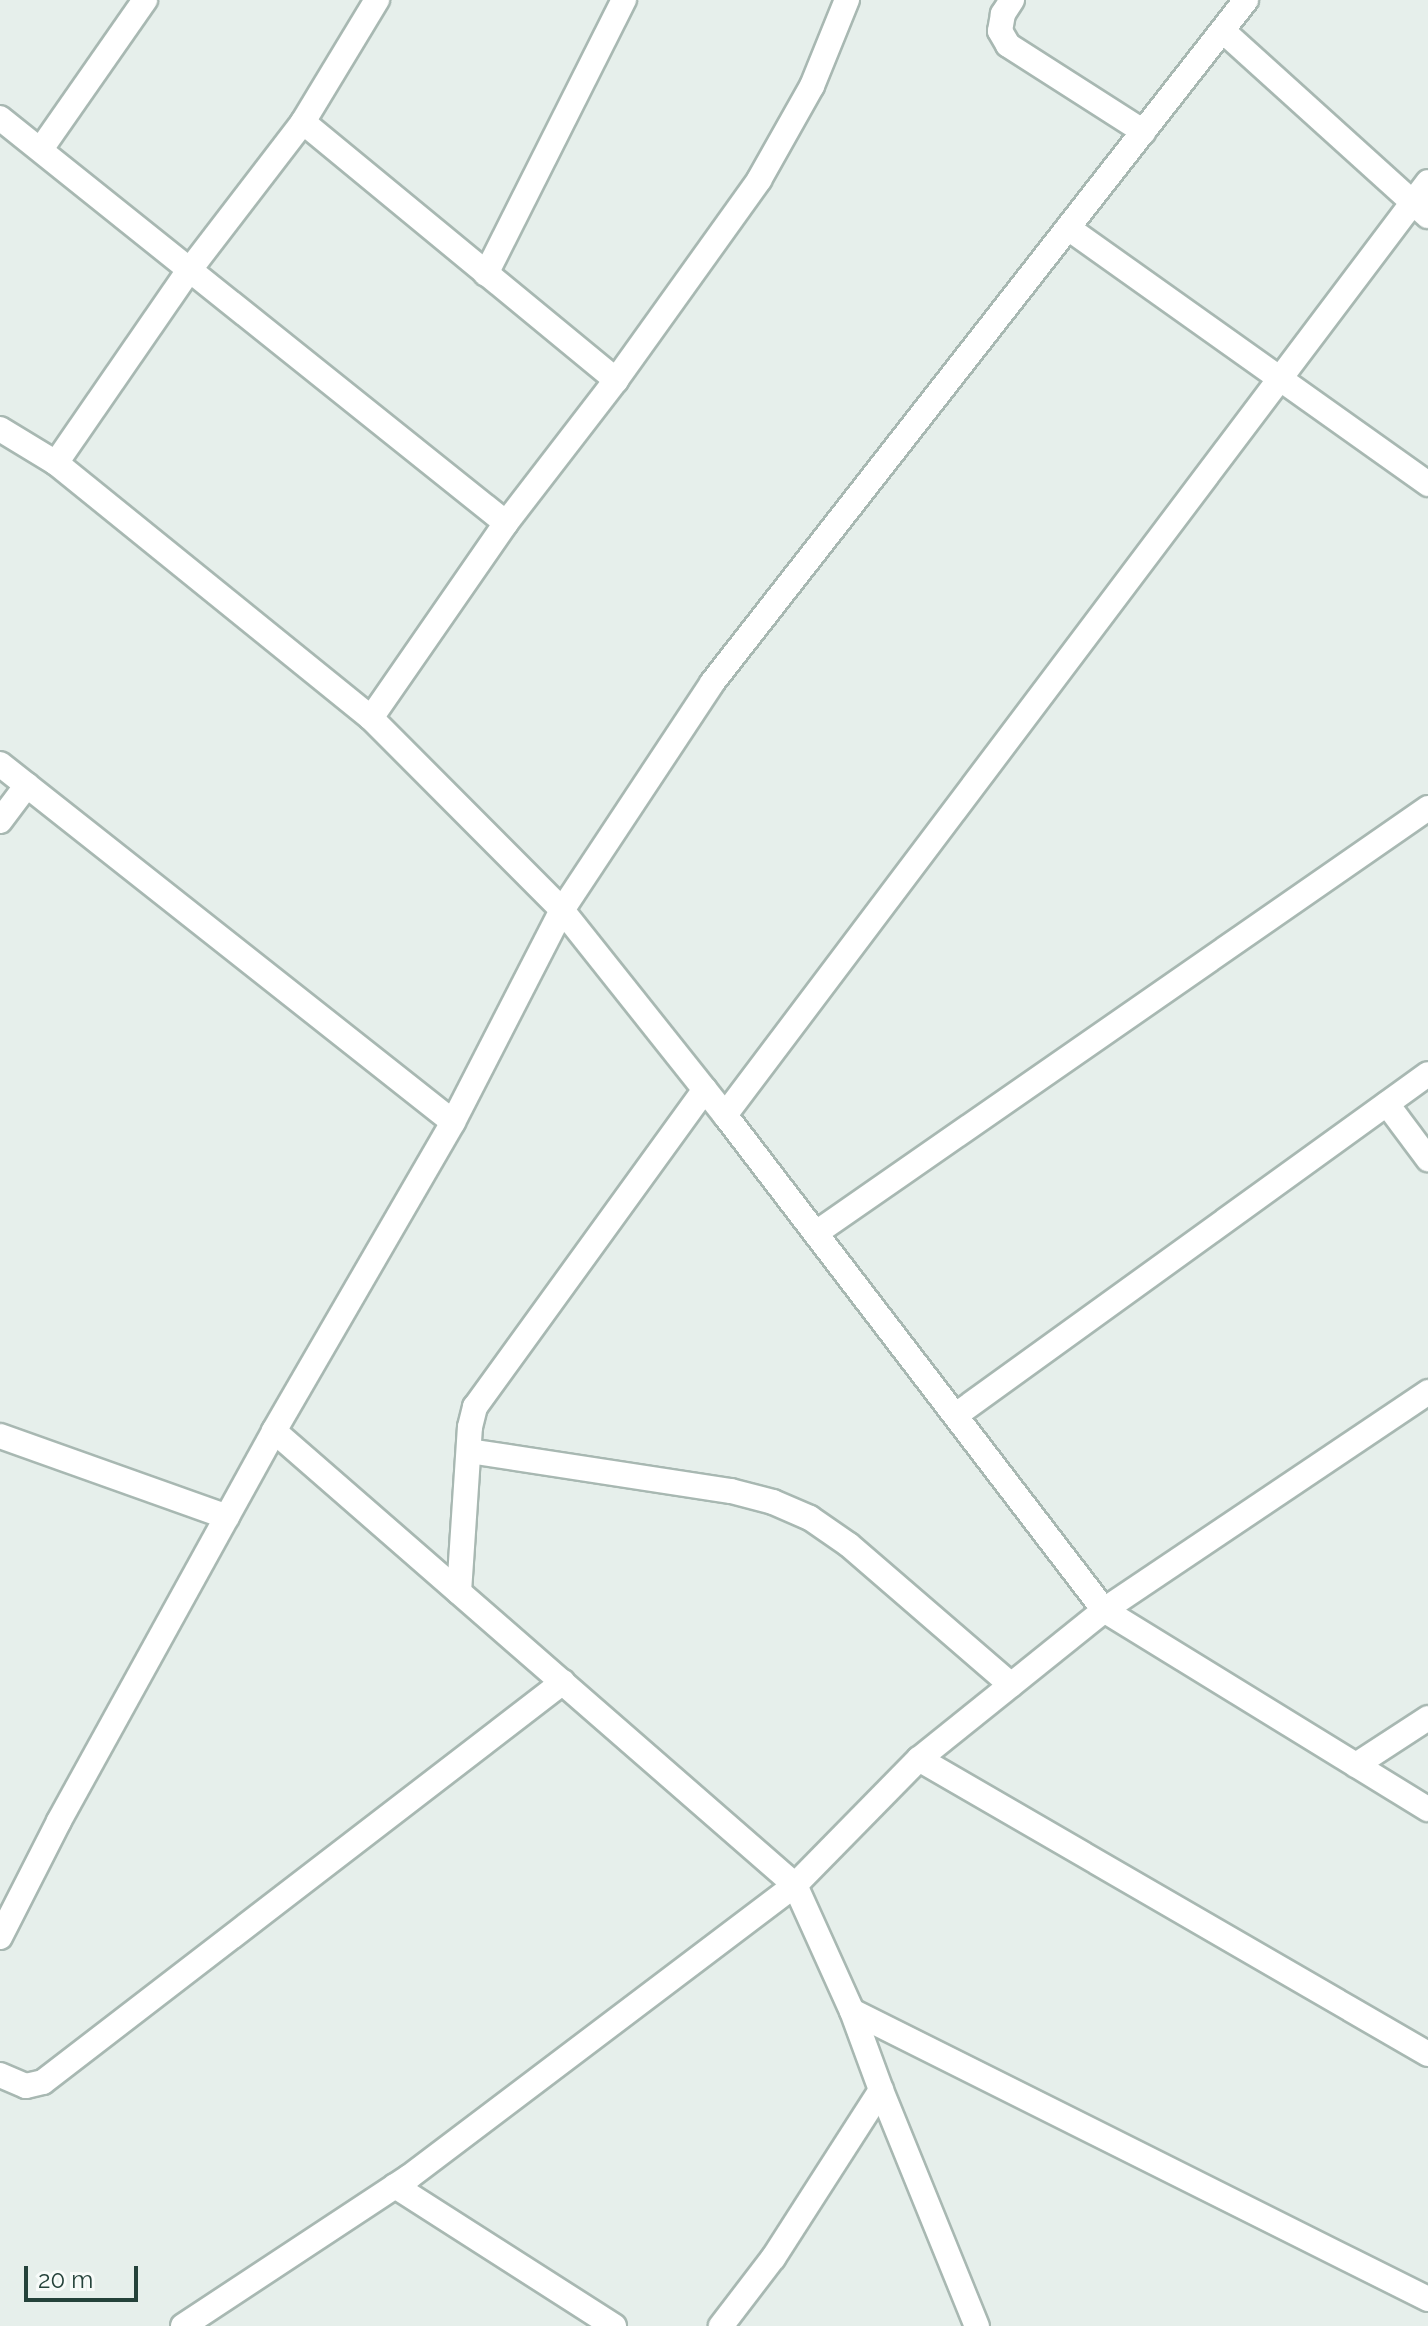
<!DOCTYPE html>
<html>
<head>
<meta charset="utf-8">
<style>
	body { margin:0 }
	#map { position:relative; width:1428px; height:2326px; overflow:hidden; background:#e6efeb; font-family:Raleway,sans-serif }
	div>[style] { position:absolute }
	.roads { filter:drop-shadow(2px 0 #a8b8b2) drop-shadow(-2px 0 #a8b8b2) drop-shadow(0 2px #a8b8b2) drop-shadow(0 -2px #a8b8b2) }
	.street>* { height:24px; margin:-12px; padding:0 12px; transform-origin:12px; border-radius:12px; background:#fff }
	.secondary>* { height:24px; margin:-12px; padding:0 12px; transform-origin:12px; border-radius:12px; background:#fff }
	span { translate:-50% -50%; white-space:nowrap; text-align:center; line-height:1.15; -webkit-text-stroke:8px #f7fbf9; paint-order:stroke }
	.scale { position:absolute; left:24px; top:2266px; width:114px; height:36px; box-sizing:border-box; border:4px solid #24423a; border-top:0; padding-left:10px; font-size:24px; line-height:28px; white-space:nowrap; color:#24423a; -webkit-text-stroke:6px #f7fbf9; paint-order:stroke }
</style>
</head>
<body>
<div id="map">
	<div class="roads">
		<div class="street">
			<i style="left:1012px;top:0;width:17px;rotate:123deg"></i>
			<i style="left:1003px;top:14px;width:17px;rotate:100deg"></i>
			<i style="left:1000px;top:31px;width:16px;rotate:60deg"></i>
			<i style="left:1008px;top:45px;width:161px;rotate:32.6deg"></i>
			<i style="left:1223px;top:31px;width:276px;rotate:42.1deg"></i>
			<i style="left:0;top:118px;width:648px;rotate:38.67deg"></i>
			<i style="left:303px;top:122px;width:406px;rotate:39.5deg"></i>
			<i style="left:41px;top:149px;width:182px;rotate:-55.1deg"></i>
			<i style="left:1068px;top:228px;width:442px;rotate:35.4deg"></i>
			<i style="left:486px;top:274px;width:307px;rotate:-63.3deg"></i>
			<i style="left:0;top:429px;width:66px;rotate:31.3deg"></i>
			<i style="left:56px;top:463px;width:405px;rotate:39deg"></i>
			<i style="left:371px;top:718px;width:271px;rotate:45.1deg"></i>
			<i style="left:562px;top:910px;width:262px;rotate:51.5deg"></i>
			<i style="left:725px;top:1115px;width:623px;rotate:52.56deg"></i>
			<i style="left:1104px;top:1610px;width:380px;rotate:31.6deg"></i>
			<i style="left:56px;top:463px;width:232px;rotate:-55.4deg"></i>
			<i style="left:188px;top:272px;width:189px;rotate:-52.5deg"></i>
			<i style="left:303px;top:122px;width:143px;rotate:-58.8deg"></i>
			<i style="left:371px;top:718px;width:237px;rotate:-55.3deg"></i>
			<i style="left:506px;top:523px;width:180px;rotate:-52.4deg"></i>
			<i style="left:616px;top:380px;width:246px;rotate:-54.4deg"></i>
			<i style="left:759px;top:180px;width:108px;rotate:-60.6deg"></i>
			<i style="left:812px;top:86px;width:93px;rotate:-67.9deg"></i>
			<i style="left:0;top:764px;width:577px;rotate:38.32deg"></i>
			<i style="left:0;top:821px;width:45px;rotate:-53.1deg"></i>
			<i style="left:1387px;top:1104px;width:69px;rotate:53.3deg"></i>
			<i style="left:725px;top:1115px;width:1168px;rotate:-53deg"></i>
			<i style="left:816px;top:1233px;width:745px;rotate:-34.78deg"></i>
			<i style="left:956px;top:1415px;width:582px;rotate:-35.85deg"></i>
			<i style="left:274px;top:1431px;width:691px;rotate:41.07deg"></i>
			<i style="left:795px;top:1885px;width:177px;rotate:-45.5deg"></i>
			<i style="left:919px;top:1759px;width:238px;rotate:-38.8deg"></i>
			<i style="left:1104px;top:1610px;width:391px;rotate:-33.9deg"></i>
			<i style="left:0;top:1436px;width:241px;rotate:19.6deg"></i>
			<i style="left:469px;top:1451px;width:265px;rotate:8.7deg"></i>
			<i style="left:731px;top:1491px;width:43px;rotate:14.7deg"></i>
			<i style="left:773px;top:1502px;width:40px;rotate:23.4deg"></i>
			<i style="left:810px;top:1518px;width:47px;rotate:34.7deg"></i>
			<i style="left:849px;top:1545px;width:214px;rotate:40.8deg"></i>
			<i style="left:459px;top:1592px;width:165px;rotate:-86.2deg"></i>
			<i style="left:470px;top:1427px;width:21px;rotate:-76deg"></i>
			<i style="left:475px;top:1407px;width:392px;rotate:-54.1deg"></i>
			<i style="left:919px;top:1759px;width:588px;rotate:30.1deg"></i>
			<i style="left:1356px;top:1765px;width:86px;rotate:-33.1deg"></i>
			<i style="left:852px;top:2011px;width:644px;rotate:26.57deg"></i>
			<i style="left:0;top:2075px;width:28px;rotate:23deg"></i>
			<i style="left:26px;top:2086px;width:17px;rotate:-13deg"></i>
			<i style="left:43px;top:2082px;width:656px;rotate:-37.57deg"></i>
			<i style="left:881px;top:2090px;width:255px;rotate:67.9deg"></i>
			<i style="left:395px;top:2186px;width:260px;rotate:32.6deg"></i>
			<i style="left:183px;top:2326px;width:271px;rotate:-33.4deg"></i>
			<i style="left:409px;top:2177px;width:484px;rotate:-37.1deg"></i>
			<i style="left:795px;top:1885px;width:138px;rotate:65.7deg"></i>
			<i style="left:852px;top:2011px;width:84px;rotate:69.8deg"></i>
			<i style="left:881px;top:2090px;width:200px;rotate:122.7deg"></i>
			<i style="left:773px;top:2258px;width:86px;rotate:127.4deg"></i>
		</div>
		<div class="secondary">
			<i style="left:0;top:1937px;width:130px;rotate:-63deg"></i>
			<i style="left:59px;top:1821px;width:445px;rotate:-61.1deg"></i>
			<i style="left:274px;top:1431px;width:357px;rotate:-59.9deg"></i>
			<i style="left:453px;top:1122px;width:238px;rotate:-62.8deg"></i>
			<i style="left:562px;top:910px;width:272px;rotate:-56.5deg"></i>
			<i style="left:712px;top:683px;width:867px;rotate:-51.98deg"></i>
		</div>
	</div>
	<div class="scale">20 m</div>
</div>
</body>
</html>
